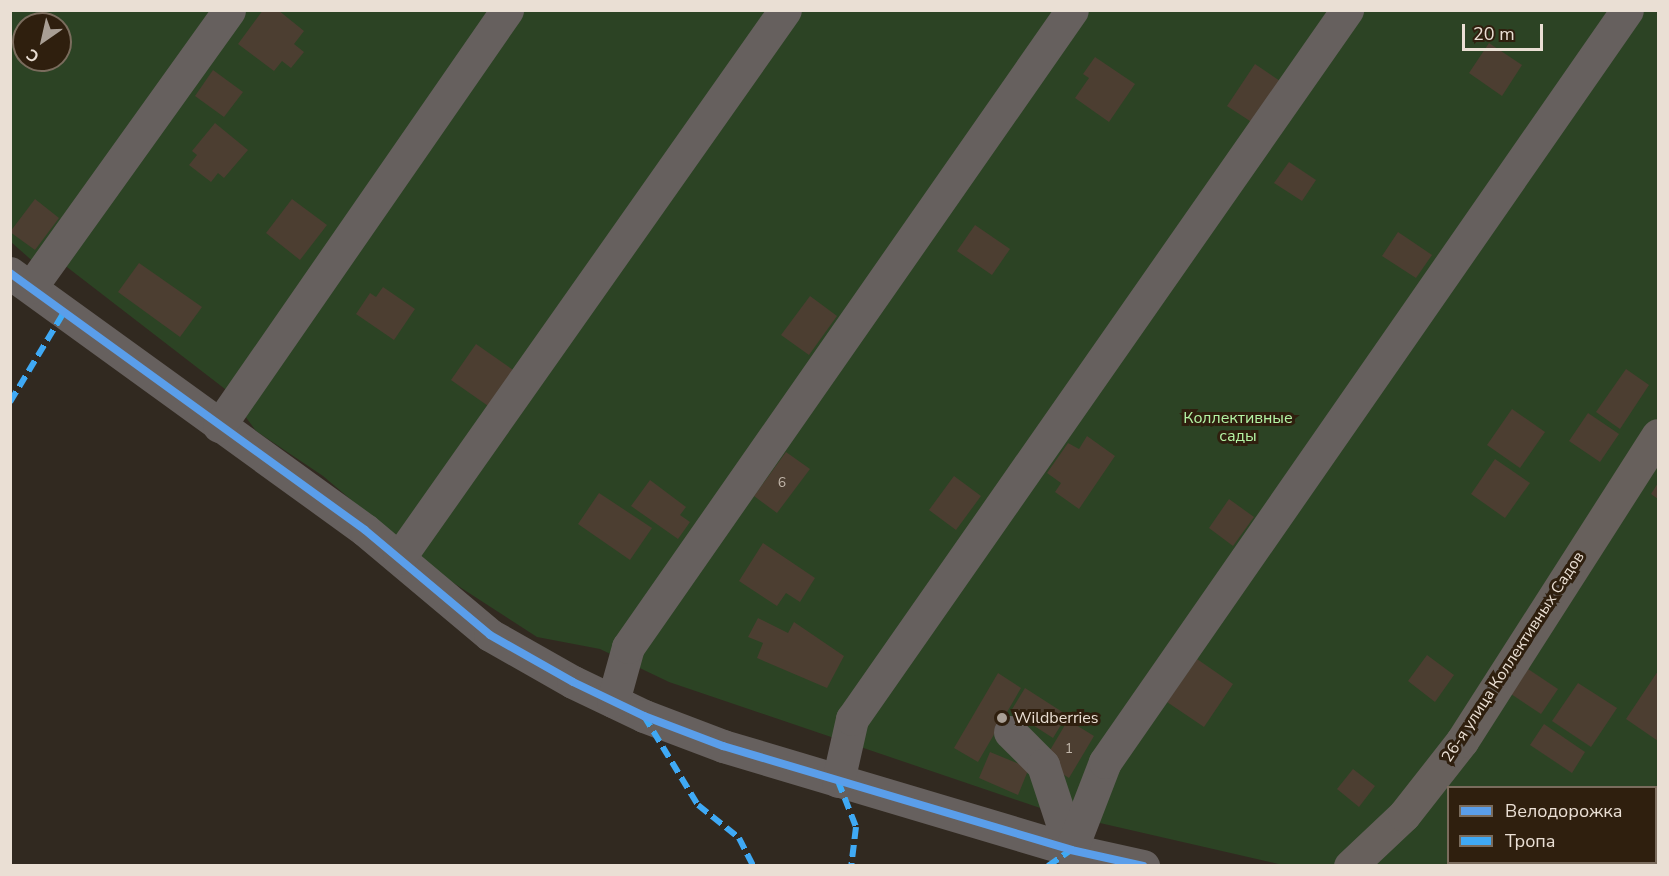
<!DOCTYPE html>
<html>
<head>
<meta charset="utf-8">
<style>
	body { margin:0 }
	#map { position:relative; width:1669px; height:876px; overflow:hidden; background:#312920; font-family:"Nunito Sans",sans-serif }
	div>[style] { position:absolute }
	.green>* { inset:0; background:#2c4324 }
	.building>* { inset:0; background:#4c3e31 }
	.minor>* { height:33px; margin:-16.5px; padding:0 16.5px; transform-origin:16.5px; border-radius:16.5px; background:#66605e }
	.major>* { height:33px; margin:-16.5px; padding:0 16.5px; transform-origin:16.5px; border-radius:16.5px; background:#67605c }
	.quiet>* { height:6px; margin-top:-3px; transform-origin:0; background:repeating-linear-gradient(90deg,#3fa9f5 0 12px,transparent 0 18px) }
	.cycleway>* { height:8px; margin:-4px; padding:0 4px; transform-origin:4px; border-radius:4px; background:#5a9eea }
	.dots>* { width:16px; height:16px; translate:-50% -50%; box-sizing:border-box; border:3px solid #2f1f0e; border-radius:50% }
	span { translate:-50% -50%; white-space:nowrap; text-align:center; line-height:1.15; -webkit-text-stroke:6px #2f1f0e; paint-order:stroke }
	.number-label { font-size:14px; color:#c2b7ab }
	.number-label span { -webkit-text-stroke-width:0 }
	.park-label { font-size:16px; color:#b4f4a5 }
	.street-label { font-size:16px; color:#eadfd4 }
	.poi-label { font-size:16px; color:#eadfd4 }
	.left { translate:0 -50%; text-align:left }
	.frame { position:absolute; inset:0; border:12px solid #eadfd4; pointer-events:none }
	.legend { position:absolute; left:1447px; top:786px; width:210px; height:78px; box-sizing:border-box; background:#2f1f0e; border:2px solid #7a6c5d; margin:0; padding:8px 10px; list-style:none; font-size:18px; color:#eadfd4 }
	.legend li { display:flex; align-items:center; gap:12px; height:30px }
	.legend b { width:30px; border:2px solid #7a6c5d }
	.north { position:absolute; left:12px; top:12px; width:60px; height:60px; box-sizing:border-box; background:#2f1f0e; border:2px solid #7a6c5d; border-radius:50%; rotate:214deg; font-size:16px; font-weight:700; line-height:24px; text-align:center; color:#eadfd4 }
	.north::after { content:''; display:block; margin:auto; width:21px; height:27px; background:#a99f95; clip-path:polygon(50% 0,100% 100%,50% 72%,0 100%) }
	.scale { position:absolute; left:1462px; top:24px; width:81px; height:27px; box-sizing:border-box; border:3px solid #eadfd4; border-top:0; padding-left:8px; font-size:18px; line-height:21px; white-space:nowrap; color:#eadfd4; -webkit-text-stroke:4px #2f1f0e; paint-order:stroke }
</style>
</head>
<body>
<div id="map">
	<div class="green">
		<i style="clip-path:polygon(evenodd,11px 11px,1658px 11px,1658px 865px,1283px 865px,1052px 812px,669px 682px,600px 649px,537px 637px,435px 571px,323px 476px,256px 431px,225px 389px,63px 264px,37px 265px,11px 242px,11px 11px,24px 24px,60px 24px,60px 60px,24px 60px,24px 24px,11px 11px,1448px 788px,1656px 788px,1656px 862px,1448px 862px,1448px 788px)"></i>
	</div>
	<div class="building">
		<i style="clip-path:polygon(263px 10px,278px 10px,304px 31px,294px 44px,304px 52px,291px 68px,282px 61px,274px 71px,238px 44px)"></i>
		<i style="clip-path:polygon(1489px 43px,1522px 65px,1502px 96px,1469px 73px)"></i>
		<i style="clip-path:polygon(1095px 57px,1135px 84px,1109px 122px,1075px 98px,1089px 78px,1083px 74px)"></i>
		<i style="clip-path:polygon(1255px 64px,1280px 81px,1253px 123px,1227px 106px)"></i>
		<i style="clip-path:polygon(213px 70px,243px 92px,224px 117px,195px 96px)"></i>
		<i style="clip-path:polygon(215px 123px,248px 150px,224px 178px,218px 173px,211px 182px,189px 165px,197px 155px,192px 151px)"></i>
		<i style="clip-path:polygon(1289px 162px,1316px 180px,1302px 201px,1274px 183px)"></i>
		<i style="clip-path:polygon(35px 199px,59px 218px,35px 250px,10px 232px)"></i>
		<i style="clip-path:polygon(292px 199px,327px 225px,300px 260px,266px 233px)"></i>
		<i style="clip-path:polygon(975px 225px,1010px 249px,992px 275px,957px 251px)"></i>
		<i style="clip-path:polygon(1398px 232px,1432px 255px,1416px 278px,1382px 256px)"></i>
		<i style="clip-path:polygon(139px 263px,202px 307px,180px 337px,118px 292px)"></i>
		<i style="clip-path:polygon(383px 287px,415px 309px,394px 340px,356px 314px,370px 293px,376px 297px)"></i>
		<i style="clip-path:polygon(810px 296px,837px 316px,809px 355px,781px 335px)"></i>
		<i style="clip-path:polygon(476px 344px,516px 372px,491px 408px,451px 380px)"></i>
		<i style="clip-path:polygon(1626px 369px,1649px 385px,1620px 429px,1596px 412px)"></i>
		<i style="clip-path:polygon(1512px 409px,1545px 432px,1520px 468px,1487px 445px)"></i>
		<i style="clip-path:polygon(1588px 413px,1619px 434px,1600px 462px,1569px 441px)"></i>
		<i style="clip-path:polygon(1087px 436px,1115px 456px,1079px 509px,1055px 492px,1061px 483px,1047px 473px,1068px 443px,1079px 449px)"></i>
		<i style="clip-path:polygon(786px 452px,810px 469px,777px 513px,754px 496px)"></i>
		<i style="clip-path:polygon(1495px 459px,1530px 483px,1505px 518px,1471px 494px)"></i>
		<i style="clip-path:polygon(954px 476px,981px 496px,956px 530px,929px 510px)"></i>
		<i style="clip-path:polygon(650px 480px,686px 507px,680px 515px,690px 522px,678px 539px,631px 506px)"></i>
		<i style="clip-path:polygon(1658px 483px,1658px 499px,1651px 494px)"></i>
		<i style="clip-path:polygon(599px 493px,652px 528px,630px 560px,578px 524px)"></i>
		<i style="clip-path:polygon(1229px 499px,1254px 517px,1233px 546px,1209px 528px)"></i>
		<i style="clip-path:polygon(763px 543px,815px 578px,800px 602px,786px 593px,777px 606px,739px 581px)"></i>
		<i style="clip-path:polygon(758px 618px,788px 633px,794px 622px,844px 656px,827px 688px,757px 658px,763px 643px,748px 637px)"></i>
		<i style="clip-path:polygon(1427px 655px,1454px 675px,1435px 702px,1408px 681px)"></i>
		<i style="clip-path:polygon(1197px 659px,1233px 684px,1204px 727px,1167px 702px)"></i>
		<i style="clip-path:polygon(1528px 669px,1558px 689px,1541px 714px,1511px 694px)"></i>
		<i style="clip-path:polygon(1658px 671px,1658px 741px,1626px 719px)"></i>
		<i style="clip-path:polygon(998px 673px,1021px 688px,978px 762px,954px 748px)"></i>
		<i style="clip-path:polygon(1578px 683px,1617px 708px,1591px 747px,1552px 721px)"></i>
		<i style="clip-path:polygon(1025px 688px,1067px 715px,1053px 738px,1011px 711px)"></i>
		<i style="clip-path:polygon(1068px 720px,1094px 736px,1069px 778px,1043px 762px)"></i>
		<i style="clip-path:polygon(1544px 724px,1585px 752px,1572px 773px,1530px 745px)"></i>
		<i style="clip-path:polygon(990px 752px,1029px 768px,1018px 795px,979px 778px)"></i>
		<i style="clip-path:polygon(1353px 769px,1375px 786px,1359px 807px,1337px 789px)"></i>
	</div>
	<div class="minor">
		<i style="left:10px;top:273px;width:438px;rotate:35.9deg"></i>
		<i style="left:365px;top:530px;width:163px;rotate:40deg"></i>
		<i style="left:490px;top:635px;width:95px;rotate:29.5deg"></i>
		<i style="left:573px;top:682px;width:79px;rotate:25.6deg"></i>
		<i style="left:644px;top:716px;width:85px;rotate:20.8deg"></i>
		<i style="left:723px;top:746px;width:363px;rotate:16.6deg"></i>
		<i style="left:1071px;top:850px;width:74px;rotate:12.5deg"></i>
		<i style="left:31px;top:287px;width:340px;rotate:-54.4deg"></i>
		<i style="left:219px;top:426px;width:506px;rotate:-55.3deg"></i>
		<i style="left:399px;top:558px;width:670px;rotate:-54.84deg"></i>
		<i style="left:613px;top:701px;width:56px;rotate:-74.5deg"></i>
		<i style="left:628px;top:647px;width:776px;rotate:-55.12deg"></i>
		<i style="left:1010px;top:732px;width:47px;rotate:45deg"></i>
		<i style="left:1043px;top:765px;width:89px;rotate:71.8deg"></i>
		<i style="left:838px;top:781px;width:64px;rotate:-77.3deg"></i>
		<i style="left:852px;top:719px;width:865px;rotate:-55.08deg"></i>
		<i style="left:1071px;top:850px;width:94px;rotate:-68.9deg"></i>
		<i style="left:1105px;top:762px;width:915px;rotate:-55.23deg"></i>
		<i style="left:1658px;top:866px;width:2px;rotate:-90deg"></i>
	</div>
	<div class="major">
		<i style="left:1350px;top:866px;width:74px;rotate:-43.4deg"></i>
		<i style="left:1404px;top:815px;width:94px;rotate:-51.9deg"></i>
		<i style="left:1462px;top:741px;width:363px;rotate:-57.4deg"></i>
	</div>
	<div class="quiet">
		<i style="left:10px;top:402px;width:105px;rotate:-59deg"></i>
		<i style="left:644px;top:716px;width:104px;rotate:58.8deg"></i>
		<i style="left:698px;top:805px;width:53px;rotate:38.8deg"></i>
		<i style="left:739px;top:838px;width:31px;rotate:63deg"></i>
		<i style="left:838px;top:781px;width:49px;rotate:68.6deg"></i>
		<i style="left:856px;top:827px;width:39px;rotate:97deg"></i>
		<i style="left:1048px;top:866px;width:28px;rotate:-35deg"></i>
	</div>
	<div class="cycleway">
		<i style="left:10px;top:273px;width:438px;rotate:35.9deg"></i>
		<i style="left:365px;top:530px;width:163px;rotate:40deg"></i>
		<i style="left:490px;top:635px;width:95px;rotate:29.5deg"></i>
		<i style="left:573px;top:682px;width:79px;rotate:25.6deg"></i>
		<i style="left:644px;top:716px;width:85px;rotate:20.8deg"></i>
		<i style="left:723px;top:746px;width:363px;rotate:16.6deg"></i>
		<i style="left:1071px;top:850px;width:74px;rotate:12.5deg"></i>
	</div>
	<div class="dots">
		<i style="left:1002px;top:718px;background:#a99f95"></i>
	</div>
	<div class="number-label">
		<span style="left:782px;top:483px">6</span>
		<span style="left:1069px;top:749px">1</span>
	</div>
	<div class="park-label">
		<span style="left:1238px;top:427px">Коллективные<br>сады</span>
	</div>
	<div class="street-label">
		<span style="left:1513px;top:657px;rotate:-57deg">26-я улица Коллективных Садов</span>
	</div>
	<div class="poi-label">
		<span class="left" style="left:1014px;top:718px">Wildberries</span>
	</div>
	<div class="frame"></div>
	<ul class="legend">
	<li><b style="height:8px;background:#5a9eea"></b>Велодорожка</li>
	<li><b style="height:8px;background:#3fa9f5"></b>Тропа</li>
	</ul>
	<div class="north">С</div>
	<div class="scale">20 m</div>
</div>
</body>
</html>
